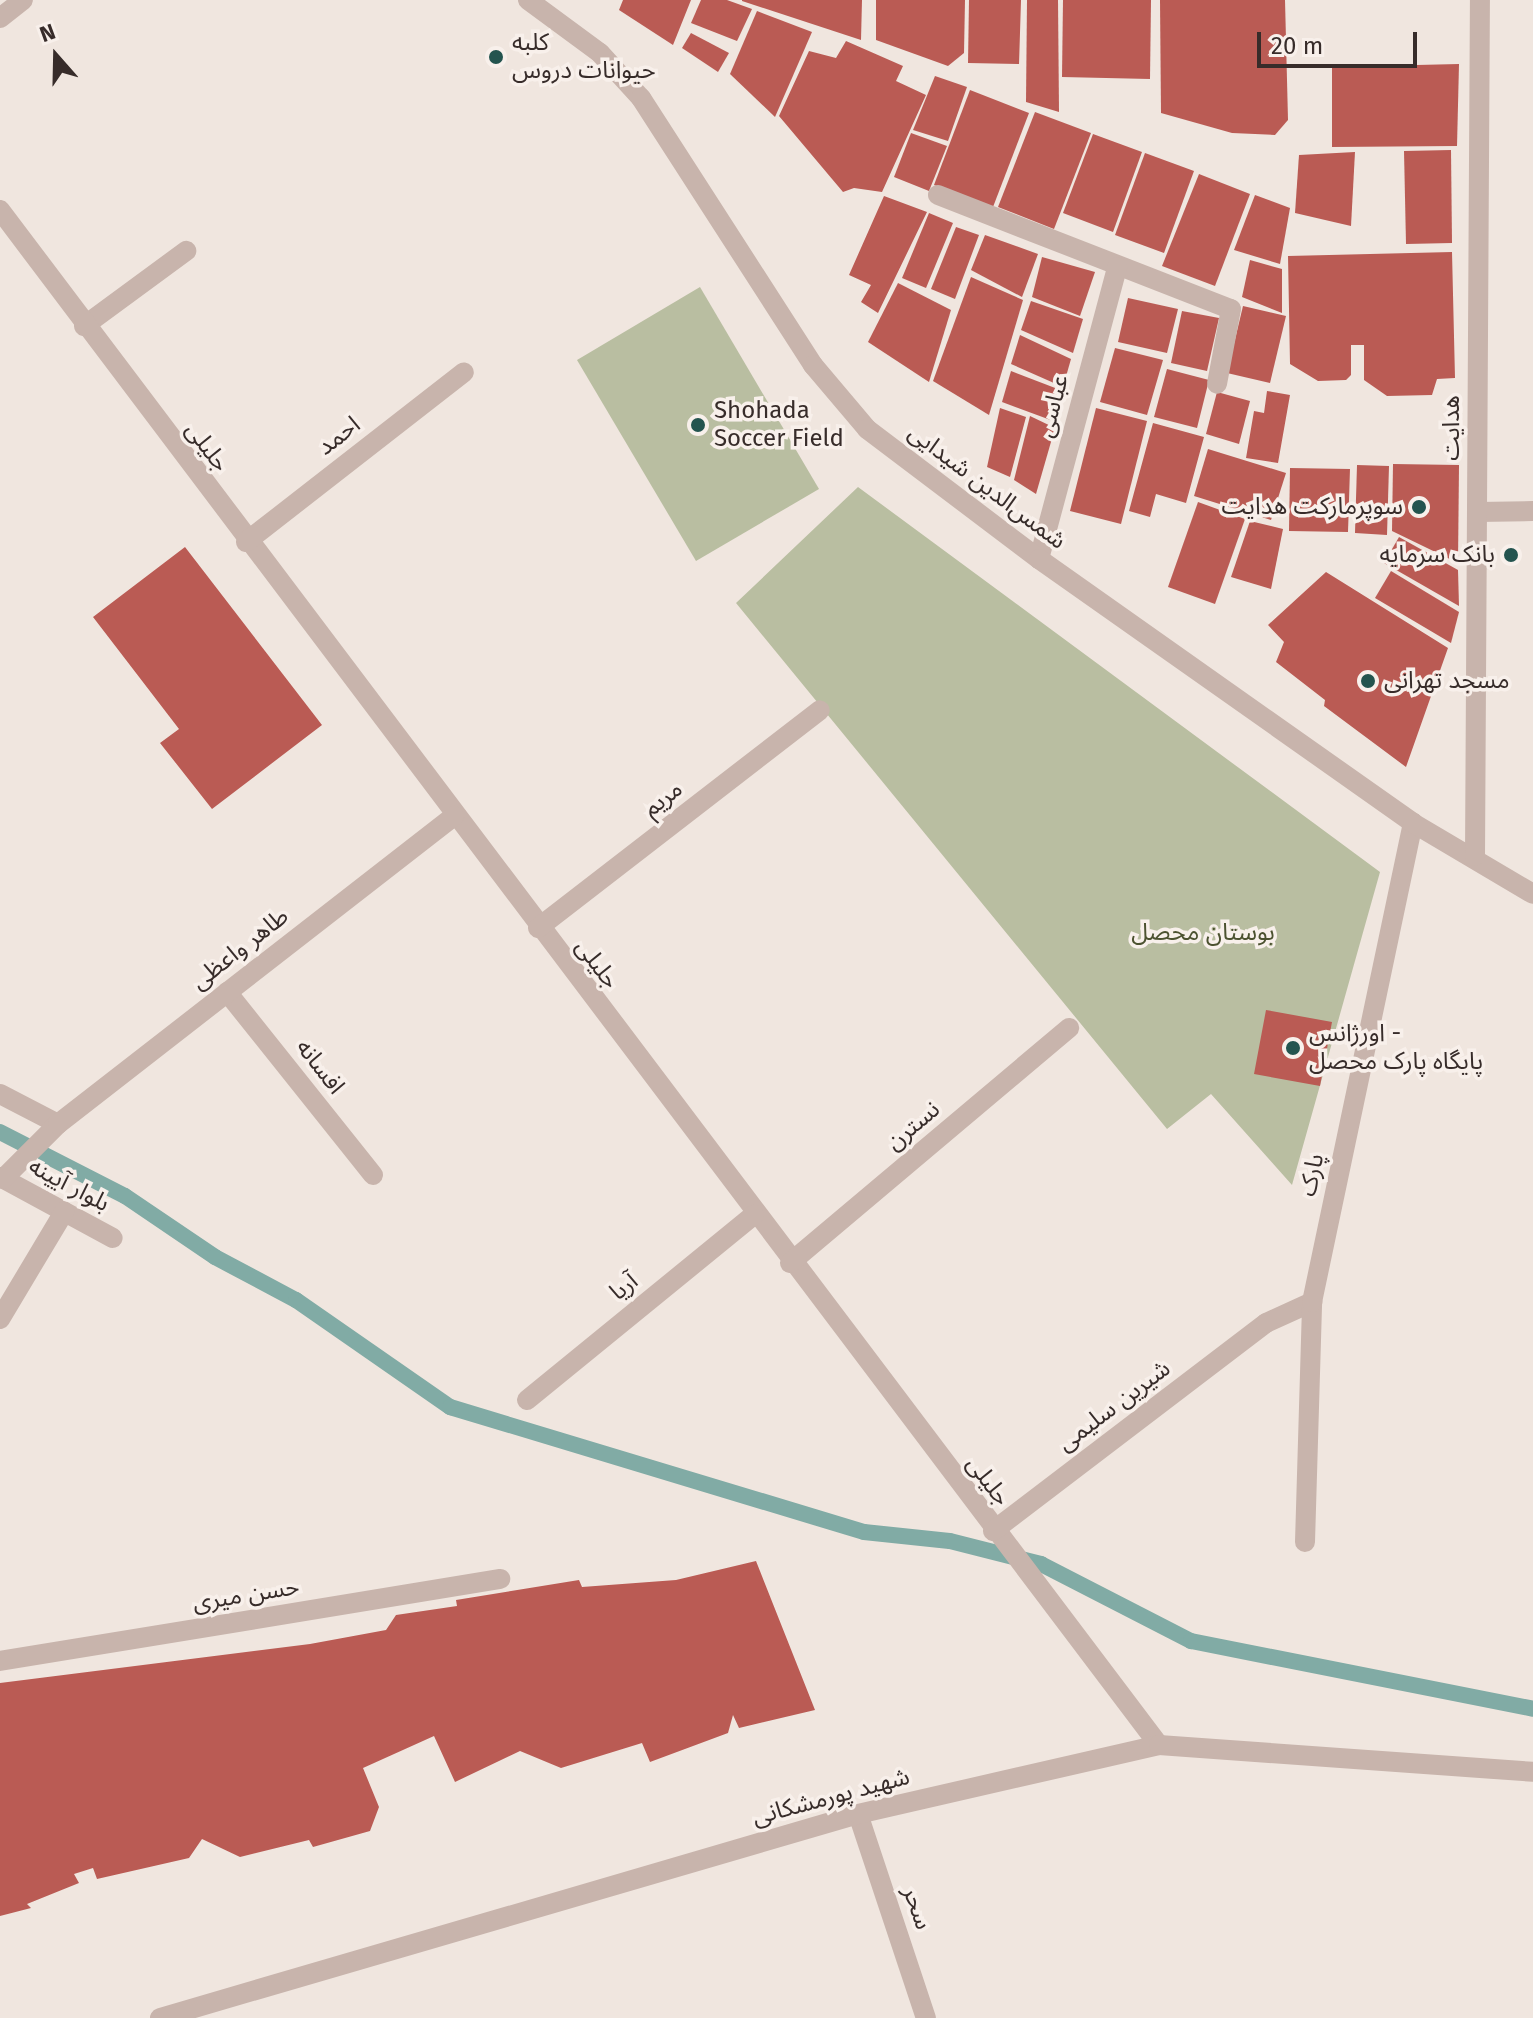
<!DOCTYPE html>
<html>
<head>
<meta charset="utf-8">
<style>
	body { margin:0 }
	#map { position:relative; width:1533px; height:2018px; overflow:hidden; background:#f0e6df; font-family:"Fira Sans","Noto Sans Arabic",sans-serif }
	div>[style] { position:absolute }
	.green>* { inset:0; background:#b9bea1 }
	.stream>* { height:16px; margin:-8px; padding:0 8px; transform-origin:8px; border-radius:8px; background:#81aba5 }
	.building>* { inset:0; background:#ba5b54 }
	.service>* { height:20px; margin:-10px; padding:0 10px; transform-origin:10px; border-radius:10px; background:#c8b4ac }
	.minor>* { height:20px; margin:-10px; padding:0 10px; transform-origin:10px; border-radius:10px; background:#c8b4ac }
	.tertiary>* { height:20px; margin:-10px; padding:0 10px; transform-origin:10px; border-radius:10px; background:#c8b4ac }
	.dots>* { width:22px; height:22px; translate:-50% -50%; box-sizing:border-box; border:4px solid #f8f0eb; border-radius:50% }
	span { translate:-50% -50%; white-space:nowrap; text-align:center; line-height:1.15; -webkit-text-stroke:7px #f8f0eb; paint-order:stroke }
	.poi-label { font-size:24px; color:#372c2a }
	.left { translate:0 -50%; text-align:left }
	.right { translate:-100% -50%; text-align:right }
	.street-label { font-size:24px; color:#372c2a }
	.park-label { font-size:24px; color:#4c5230 }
	.north { position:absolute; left:16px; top:16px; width:80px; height:80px; -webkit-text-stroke:6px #f8f0eb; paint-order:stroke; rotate:340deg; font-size:22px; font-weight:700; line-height:32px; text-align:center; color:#372c2a }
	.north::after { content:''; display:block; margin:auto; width:28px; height:36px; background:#372c2a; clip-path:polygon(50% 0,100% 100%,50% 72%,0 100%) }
	.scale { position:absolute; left:1257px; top:32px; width:160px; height:36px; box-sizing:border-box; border:4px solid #372c2a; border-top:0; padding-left:10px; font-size:24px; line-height:28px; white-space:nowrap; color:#372c2a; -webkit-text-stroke:6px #f8f0eb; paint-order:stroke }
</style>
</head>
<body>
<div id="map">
	<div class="green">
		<i style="clip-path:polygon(700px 287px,819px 489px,696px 561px,577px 360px)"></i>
		<i style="clip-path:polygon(858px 487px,1380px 872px,1292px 1185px,1211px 1094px,1167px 1129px,736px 603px)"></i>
	</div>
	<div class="stream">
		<i style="left:0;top:1132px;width:140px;rotate:27.1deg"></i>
		<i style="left:125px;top:1196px;width:109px;rotate:34.1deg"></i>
		<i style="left:215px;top:1257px;width:92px;rotate:28deg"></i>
		<i style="left:296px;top:1300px;width:188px;rotate:34.8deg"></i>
		<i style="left:450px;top:1407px;width:432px;rotate:16.8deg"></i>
		<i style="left:864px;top:1532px;width:86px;rotate:6deg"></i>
		<i style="left:950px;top:1541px;width:94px;rotate:14.2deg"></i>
		<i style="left:1041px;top:1564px;width:169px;rotate:27.2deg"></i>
		<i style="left:1191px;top:1641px;width:349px;rotate:11.2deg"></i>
	</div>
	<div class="building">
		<i style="clip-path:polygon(623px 0,691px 0,673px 45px,619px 10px)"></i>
		<i style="clip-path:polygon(701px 0,727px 0,752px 9px,737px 41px,691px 23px)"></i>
		<i style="clip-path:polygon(742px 0,862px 0,861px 40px,742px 1px)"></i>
		<i style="clip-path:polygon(876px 0,965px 0,964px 53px,948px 66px,876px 40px)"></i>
		<i style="clip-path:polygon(969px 0,1021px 0,1019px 64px,968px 63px)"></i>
		<i style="clip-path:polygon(1027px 0,1058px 0,1059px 112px,1026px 102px)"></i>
		<i style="clip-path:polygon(1063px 0,1151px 0,1150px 79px,1062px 77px)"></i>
		<i style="clip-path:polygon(1160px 0,1285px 0,1288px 120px,1275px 135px,1232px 133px,1161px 113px)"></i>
		<i style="clip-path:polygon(757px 11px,812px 32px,775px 117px,730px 74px)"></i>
		<i style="clip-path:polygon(691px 33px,729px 53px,718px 72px,682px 48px)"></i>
		<i style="clip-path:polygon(846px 41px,903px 66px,896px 81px,926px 95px,882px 192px,854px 188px,843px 192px,779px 116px,809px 51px,836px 58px)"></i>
		<i style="clip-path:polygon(1459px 64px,1457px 146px,1332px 147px,1332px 67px)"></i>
		<i style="clip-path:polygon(935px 76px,967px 87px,948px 141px,913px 130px)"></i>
		<i style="clip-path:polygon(970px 90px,1029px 113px,993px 207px,934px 185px)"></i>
		<i style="clip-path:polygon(1035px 112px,1091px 133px,1054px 229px,998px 207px)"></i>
		<i style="clip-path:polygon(911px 133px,947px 146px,929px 191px,894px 177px)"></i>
		<i style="clip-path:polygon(1093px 134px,1142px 152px,1113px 232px,1063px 213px)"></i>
		<i style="clip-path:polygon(1451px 150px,1452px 243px,1406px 244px,1404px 151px)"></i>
		<i style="clip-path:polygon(1355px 152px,1351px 226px,1295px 213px,1299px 155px)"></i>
		<i style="clip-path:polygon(1145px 153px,1194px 171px,1164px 253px,1115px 235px)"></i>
		<i style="clip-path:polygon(1199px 174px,1250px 194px,1215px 286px,1162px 266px)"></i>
		<i style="clip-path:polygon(1255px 195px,1290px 208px,1280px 264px,1234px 250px)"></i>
		<i style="clip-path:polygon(884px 196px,927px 212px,878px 313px,861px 302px,871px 285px,849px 275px)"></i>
		<i style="clip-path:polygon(929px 213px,953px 223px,926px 288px,902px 278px)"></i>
		<i style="clip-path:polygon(956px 227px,979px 235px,955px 299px,931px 289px)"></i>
		<i style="clip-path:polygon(985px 235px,1038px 254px,1022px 297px,971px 270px)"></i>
		<i style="clip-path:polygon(1452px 252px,1455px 378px,1437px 379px,1432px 395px,1387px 396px,1364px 380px,1364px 345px,1351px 345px,1351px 375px,1346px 380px,1318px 381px,1290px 364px,1288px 256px)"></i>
		<i style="clip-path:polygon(1042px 257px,1095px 272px,1080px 316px,1032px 297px)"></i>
		<i style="clip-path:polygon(1250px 260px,1282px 269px,1282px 313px,1242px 297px)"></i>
		<i style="clip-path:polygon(971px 277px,1023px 300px,989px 415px,933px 381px)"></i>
		<i style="clip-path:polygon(898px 283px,951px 310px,929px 382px,868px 342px)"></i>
		<i style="clip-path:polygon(1128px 298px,1178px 309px,1167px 353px,1118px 342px)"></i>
		<i style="clip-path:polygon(1031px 301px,1083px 319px,1073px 353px,1021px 330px)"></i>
		<i style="clip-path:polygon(1243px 306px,1286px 316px,1270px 383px,1227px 373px)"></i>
		<i style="clip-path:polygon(1182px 311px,1219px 318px,1207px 371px,1171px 363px)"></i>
		<i style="clip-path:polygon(1020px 335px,1071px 359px,1063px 387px,1011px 364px)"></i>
		<i style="clip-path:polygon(1115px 348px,1163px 360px,1147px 415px,1100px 402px)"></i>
		<i style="clip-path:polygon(1167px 369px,1209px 380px,1197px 428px,1154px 417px)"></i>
		<i style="clip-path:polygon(1011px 371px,1063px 391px,1056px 422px,1002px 402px)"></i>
		<i style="clip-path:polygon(1267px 391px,1290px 395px,1278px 463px,1246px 458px,1254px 411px,1264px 413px)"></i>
		<i style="clip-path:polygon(1217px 392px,1250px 401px,1239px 444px,1206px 434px)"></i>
		<i style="clip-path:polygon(1000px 408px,1026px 417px,1010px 477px,987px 467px)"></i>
		<i style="clip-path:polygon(1096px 408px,1147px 421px,1121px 524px,1070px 511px)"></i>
		<i style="clip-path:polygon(1030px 416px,1055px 428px,1036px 494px,1014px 480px)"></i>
		<i style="clip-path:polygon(1153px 423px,1204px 437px,1186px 503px,1156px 494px,1150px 517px,1129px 511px)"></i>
		<i style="clip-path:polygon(1208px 449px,1286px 473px,1271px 520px,1194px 496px)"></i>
		<i style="clip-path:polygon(1393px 464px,1459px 465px,1458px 563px,1392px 531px)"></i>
		<i style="clip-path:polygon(1357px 465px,1389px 466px,1387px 535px,1355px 533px)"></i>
		<i style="clip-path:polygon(1290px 468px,1350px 469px,1348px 532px,1289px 531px)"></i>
		<i style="clip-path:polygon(1198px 502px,1245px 519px,1215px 604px,1168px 587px)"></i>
		<i style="clip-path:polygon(1250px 521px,1283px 529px,1271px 589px,1231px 577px)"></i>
		<i style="clip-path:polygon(1399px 537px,1458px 570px,1459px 606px,1384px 563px)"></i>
		<i style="clip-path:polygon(185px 547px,322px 725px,212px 809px,160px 743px,179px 729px,93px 617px)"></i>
		<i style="clip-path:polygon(1391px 571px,1459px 612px,1451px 643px,1375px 598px)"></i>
		<i style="clip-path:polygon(1326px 572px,1448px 648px,1406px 767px,1324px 706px,1325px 700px,1276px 662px,1284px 642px,1268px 625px)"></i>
		<i style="clip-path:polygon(1266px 1010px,1332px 1022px,1320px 1086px,1254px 1074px)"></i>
		<i style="clip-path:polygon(756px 1561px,815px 1710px,739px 1728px,733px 1715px,728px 1733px,650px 1762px,642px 1743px,561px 1768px,520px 1751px,455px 1782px,434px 1736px,363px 1768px,379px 1807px,370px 1831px,313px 1847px,309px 1840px,240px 1857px,202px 1839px,189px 1858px,97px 1879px,93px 1868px,74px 1874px,79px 1883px,27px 1904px,31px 1908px,0 1916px,0 1683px,310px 1644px,386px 1630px,396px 1615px,457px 1606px,456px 1600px,579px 1580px,582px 1587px,676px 1580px)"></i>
	</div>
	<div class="service">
		<i style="left:84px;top:326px;width:127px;rotate:-36.3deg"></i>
	</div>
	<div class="minor">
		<i style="left:0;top:18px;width:29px;rotate:-38deg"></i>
		<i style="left:938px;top:195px;width:314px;rotate:21.3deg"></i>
		<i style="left:1231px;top:309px;width:76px;rotate:100.6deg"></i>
		<i style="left:0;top:210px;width:1923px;rotate:52.95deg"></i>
		<i style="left:1478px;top:512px;width:55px;rotate:-1deg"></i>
		<i style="left:246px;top:542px;width:276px;rotate:-37.9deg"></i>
		<i style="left:1039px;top:559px;width:302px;rotate:-75deg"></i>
		<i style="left:538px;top:928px;width:356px;rotate:-37.7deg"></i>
		<i style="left:227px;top:992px;width:234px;rotate:51.4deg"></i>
		<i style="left:0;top:1094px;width:65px;rotate:27.3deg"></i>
		<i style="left:0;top:1177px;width:128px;rotate:28.4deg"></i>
		<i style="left:3px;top:1179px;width:78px;rotate:-45deg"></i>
		<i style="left:58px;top:1124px;width:502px;rotate:-37.87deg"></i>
		<i style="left:790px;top:1263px;width:365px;rotate:-40.1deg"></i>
		<i style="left:0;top:1319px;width:125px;rotate:-59.1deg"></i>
		<i style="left:527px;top:1400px;width:293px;rotate:-39.2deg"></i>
		<i style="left:993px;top:1531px;width:343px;rotate:-37.3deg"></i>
		<i style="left:1266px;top:1323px;width:51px;rotate:-24.5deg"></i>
		<i style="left:1305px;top:1542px;width:240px;rotate:-88.3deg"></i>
		<i style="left:1312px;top:1302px;width:490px;rotate:-78.1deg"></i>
		<i style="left:0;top:1661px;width:507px;rotate:-9.31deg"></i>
		<i style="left:858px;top:1814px;width:215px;rotate:71.6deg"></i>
	</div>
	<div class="tertiary">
		<i style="left:528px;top:0;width:89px;rotate:36.4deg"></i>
		<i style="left:600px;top:53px;width:61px;rotate:47.7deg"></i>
		<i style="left:641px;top:98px;width:318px;rotate:57.2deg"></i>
		<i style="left:813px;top:365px;width:84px;rotate:49.8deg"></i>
		<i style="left:867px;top:429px;width:216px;rotate:37.1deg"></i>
		<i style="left:1039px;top:559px;width:458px;rotate:35.2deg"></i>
		<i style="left:1413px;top:823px;width:139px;rotate:30.6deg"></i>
		<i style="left:1475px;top:856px;width:856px;rotate:-89.67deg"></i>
		<i style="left:160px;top:2018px;width:727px;rotate:-16.29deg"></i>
		<i style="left:858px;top:1814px;width:309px;rotate:-12.9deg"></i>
		<i style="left:1159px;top:1745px;width:375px;rotate:4.1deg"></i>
	</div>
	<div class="dots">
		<i style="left:496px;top:57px;background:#24544f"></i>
		<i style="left:698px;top:425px;background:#24544f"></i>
		<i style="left:1419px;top:507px;background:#24544f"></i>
		<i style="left:1511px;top:555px;background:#24544f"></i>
		<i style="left:1368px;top:681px;background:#24544f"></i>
		<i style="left:1293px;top:1048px;background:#24544f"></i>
	</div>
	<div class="poi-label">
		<span class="left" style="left:512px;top:57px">کلبه<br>حیوانات دروس</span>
		<span class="left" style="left:714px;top:425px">Shohada<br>Soccer Field</span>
		<span class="right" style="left:1403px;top:507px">سوپرمارکت هدایت</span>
		<span class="right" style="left:1495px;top:555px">بانک سرمایه</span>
		<span class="left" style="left:1384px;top:681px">مسجد تهرانی</span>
		<span class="left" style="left:1309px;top:1048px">اورژانس -<br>پایگاه پارک محصل</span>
	</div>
	<div class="street-label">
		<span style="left:1053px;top:406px;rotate:-75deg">عباسی</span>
		<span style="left:1452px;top:428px;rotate:-90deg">هدایت</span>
		<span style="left:339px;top:436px;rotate:-38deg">احمد</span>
		<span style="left:207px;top:447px;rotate:53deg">جلیلی</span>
		<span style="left:987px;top:487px;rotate:37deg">شمس‌الدین شیدایی</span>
		<span style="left:663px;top:799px;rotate:-38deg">مریم</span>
		<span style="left:240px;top:949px;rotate:-38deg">طاهر واعظی</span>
		<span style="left:597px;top:964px;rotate:53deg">جلیلی</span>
		<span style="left:320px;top:1067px;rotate:52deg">افسانه</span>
		<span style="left:913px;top:1126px;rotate:-40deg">نسترن</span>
		<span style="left:1312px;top:1175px;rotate:-78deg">پارک</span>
		<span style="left:69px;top:1185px;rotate:28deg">بلوار آیینه</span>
		<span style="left:624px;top:1287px;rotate:-39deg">آریا</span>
		<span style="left:1114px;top:1406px;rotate:-37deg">شیرین سلیمی</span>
		<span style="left:988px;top:1481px;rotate:53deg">جلیلی</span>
		<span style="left:246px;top:1595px;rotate:-9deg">حسن میری</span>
		<span style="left:831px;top:1797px;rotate:-15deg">شهید پورمشکانی</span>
		<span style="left:917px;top:1908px;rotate:71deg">سحر</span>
	</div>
	<div class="park-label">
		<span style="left:1203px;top:933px">بوستان محصل</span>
	</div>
	<div class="north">N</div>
	<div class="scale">20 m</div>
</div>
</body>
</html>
